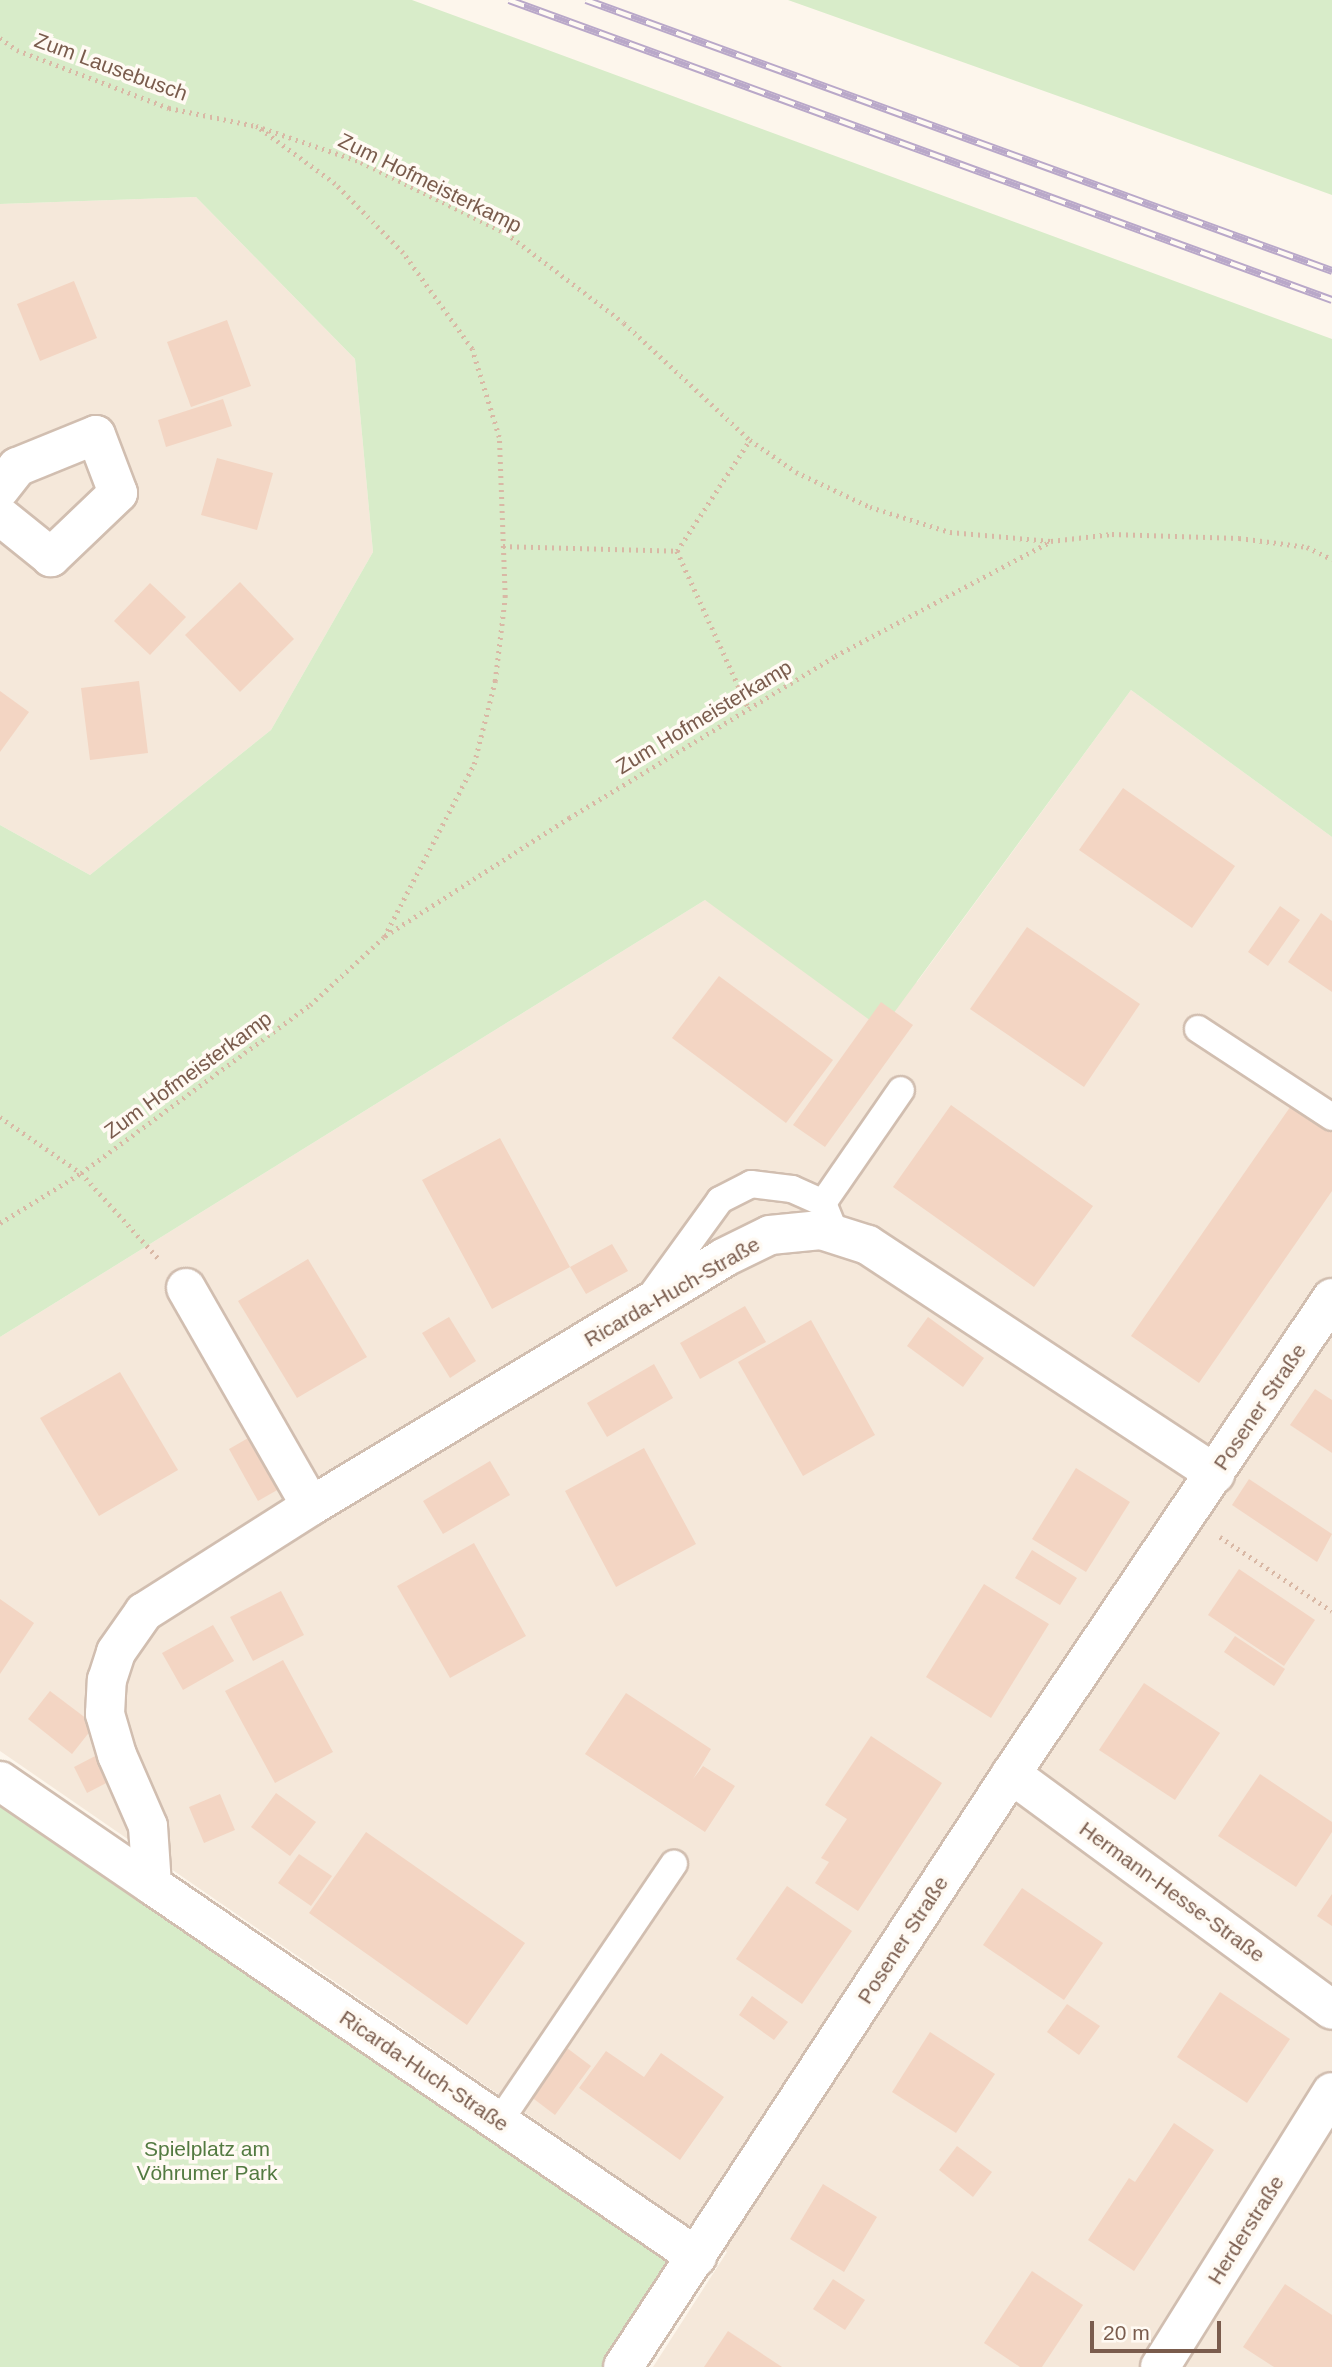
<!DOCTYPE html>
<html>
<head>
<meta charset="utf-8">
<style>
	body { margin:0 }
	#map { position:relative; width:1332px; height:2367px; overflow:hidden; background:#fdf6ec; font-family:Helvetica,sans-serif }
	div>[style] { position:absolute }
	.residential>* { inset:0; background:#f5e8da }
	.green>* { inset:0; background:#d8ecc9 }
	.building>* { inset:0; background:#f3d5c3 }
	.path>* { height:4.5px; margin-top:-2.25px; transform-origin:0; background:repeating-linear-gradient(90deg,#d9b8a5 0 2px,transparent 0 7px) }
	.roads { filter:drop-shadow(2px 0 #d1beb0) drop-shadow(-2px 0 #d1beb0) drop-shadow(0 2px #d1beb0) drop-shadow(0 -2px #d1beb0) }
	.service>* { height:26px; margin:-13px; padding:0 13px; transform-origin:13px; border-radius:13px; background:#fff }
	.minor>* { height:38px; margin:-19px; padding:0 19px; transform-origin:19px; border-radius:19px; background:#fff }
	.rail>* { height:8px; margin-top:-4px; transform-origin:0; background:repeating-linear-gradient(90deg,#fffaf3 0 16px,#b9a8c9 0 32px); box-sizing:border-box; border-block:2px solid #b9a8c9 }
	span { translate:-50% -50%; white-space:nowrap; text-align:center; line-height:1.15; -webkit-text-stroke:7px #fffaf3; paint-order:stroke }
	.street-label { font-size:21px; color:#7a5c4d }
	.park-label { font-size:21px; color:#537a41 }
	.scale { position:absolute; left:1090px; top:2321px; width:131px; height:32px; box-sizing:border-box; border:4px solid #7a5c4d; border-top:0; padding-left:9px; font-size:21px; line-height:24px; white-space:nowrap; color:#7a5c4d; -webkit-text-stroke:5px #fffaf3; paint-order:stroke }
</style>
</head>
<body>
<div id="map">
	<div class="residential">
		<i style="clip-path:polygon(196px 197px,355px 359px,373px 552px,271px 730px,90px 875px,0 825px,0 204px)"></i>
		<i style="clip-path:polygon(1131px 690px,1332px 837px,1332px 2367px,653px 2367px,727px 2252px,0 1751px,0 1337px,705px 900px,917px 982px)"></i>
	</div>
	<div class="green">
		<i style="clip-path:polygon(0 0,412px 0,1332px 339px,1332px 837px,1131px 690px,882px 1029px,705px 900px,0 1337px,0 825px,90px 875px,271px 730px,373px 552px,355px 359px,196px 197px,0 204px)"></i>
		<i style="clip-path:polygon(788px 0,1332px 0,1332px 195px,1100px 111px)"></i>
		<i style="clip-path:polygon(0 1759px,697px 2257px,623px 2367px,0 2367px)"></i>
	</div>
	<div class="building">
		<i style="clip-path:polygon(74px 281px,97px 338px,40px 361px,17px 304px)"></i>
		<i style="clip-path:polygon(227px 320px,251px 386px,191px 407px,167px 342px)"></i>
		<i style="clip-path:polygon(223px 399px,232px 426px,166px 447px,158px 420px)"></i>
		<i style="clip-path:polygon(217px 458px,273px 473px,257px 530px,201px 515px)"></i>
		<i style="clip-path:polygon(240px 582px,294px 639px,240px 692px,185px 635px)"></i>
		<i style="clip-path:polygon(150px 583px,186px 617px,150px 655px,114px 621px)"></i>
		<i style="clip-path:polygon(139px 681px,148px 753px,90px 760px,81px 688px)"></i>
		<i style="clip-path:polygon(0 691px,29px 712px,0 752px)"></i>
		<i style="clip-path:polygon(1123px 788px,1235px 866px,1192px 928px,1079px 850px)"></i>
		<i style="clip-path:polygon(1280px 906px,1300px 920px,1268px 966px,1248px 952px)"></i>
		<i style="clip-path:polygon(1321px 913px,1332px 921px,1332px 992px,1288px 962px)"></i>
		<i style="clip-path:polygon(1027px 927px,1140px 1004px,1084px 1087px,970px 1009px)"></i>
		<i style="clip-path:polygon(719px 976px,833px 1060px,786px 1123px,672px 1038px)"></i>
		<i style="clip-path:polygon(881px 1002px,913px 1025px,825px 1147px,793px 1125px)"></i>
		<i style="clip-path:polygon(1295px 1100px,1332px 1125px,1332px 1191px,1199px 1383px,1131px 1336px)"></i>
		<i style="clip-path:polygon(951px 1105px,1093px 1206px,1034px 1287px,893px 1187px)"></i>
		<i style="clip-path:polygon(500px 1138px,570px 1267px,612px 1244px,628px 1271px,586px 1294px,570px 1267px,492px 1309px,422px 1180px)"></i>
		<i style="clip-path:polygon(308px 1259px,367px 1357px,297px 1398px,238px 1301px)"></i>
		<i style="clip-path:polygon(745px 1306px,766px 1342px,700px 1379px,680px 1343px)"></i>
		<i style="clip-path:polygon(449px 1317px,476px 1361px,450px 1378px,422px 1333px)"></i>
		<i style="clip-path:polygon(928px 1317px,984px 1358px,963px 1387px,907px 1346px)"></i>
		<i style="clip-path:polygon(811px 1320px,875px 1435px,803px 1476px,738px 1362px)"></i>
		<i style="clip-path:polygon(654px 1364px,673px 1398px,607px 1437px,587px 1403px)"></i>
		<i style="clip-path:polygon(120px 1372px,178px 1470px,99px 1516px,40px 1418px)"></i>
		<i style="clip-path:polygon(1315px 1389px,1332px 1400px,1332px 1453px,1290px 1425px)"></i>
		<i style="clip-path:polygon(257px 1433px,286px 1485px,258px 1501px,229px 1449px)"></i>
		<i style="clip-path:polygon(644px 1448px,696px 1544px,616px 1587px,565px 1491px)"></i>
		<i style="clip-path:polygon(490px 1461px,510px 1495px,443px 1534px,423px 1501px)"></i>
		<i style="clip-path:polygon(1076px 1468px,1130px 1502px,1086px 1572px,1032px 1539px)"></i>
		<i style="clip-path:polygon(1249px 1479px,1332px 1534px,1317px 1562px,1232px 1505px)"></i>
		<i style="clip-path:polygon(474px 1543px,526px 1636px,450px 1678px,397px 1586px)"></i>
		<i style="clip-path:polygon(1032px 1550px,1077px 1578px,1060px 1605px,1015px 1578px)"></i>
		<i style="clip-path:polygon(1239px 1569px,1315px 1620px,1284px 1666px,1208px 1615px)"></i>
		<i style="clip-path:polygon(984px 1584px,1049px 1624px,991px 1718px,926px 1677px)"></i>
		<i style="clip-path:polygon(281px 1591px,304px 1635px,253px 1661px,230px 1617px)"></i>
		<i style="clip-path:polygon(0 1599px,34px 1623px,0 1674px)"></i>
		<i style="clip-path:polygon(213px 1625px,234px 1661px,183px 1690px,162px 1653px)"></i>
		<i style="clip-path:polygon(1235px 1636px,1285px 1669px,1274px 1686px,1224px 1652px)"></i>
		<i style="clip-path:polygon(283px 1660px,333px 1752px,275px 1783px,225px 1691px)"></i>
		<i style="clip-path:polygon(1144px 1683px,1220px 1733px,1175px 1800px,1099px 1750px)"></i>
		<i style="clip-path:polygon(50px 1691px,95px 1725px,72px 1754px,28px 1719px)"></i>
		<i style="clip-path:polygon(626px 1693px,711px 1749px,693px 1779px,703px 1766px,735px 1786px,705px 1832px,585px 1754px)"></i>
		<i style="clip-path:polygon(871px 1736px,942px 1783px,858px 1911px,815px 1883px,829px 1862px,821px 1858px,847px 1819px,825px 1805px)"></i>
		<i style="clip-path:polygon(101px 1753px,114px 1779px,87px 1793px,74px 1767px)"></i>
		<i style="clip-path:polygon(1260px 1774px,1332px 1822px,1332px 1832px,1296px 1887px,1218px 1836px)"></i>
		<i style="clip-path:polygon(276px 1793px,316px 1822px,290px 1856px,251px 1827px)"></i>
		<i style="clip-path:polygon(220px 1794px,235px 1830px,204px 1843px,189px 1807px)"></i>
		<i style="clip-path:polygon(366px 1832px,525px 1943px,467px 2025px,309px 1913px)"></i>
		<i style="clip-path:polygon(299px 1854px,332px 1876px,311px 1906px,278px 1883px)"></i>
		<i style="clip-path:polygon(787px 1886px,852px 1931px,802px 2004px,736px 1959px)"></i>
		<i style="clip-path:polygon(1022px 1888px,1103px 1943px,1064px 2000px,983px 1945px)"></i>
		<i style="clip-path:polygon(1332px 1894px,1332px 1926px,1317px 1916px)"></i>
		<i style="clip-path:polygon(1220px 1992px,1290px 2039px,1247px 2103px,1177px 2057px)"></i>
		<i style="clip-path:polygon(752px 1996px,788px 2022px,774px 2040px,739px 2015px)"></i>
		<i style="clip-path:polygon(1067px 2004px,1100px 2026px,1079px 2055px,1047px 2032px)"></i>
		<i style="clip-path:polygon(930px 2032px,995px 2074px,956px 2133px,892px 2092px)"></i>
		<i style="clip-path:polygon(563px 2045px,591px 2066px,555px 2115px,526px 2093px)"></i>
		<i style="clip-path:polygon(606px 2051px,644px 2077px,661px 2053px,724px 2097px,680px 2160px,579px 2088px)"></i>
		<i style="clip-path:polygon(1174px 2123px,1214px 2150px,1134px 2271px,1088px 2240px,1129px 2178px,1135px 2182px)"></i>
		<i style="clip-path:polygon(957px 2146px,992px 2172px,973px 2197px,939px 2170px)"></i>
		<i style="clip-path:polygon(823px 2184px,877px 2217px,844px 2272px,790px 2239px)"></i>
		<i style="clip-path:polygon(1032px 2271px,1083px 2305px,1042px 2367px,1020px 2367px,984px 2343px)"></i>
		<i style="clip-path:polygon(833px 2279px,865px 2300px,845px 2330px,813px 2309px)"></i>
		<i style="clip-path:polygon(1285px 2284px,1332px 2315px,1332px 2367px,1274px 2367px,1243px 2347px)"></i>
		<i style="clip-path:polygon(728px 2331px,782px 2367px,704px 2367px)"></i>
	</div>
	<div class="path">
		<i style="left:0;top:38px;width:21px;rotate:35deg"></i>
		<i style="left:17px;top:50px;width:163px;rotate:20.9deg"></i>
		<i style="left:169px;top:108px;width:89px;rotate:11.7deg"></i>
		<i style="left:256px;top:126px;width:111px;rotate:18.9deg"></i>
		<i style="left:361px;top:162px;width:161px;rotate:26.1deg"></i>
		<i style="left:506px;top:233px;width:148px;rotate:37.3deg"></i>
		<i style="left:624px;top:323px;width:172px;rotate:42.9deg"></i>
		<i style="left:750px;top:440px;width:56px;rotate:34.8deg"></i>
		<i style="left:796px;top:472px;width:82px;rotate:25.3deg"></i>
		<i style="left:870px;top:507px;width:84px;rotate:17.4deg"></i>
		<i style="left:950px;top:532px;width:101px;rotate:5.1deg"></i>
		<i style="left:503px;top:546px;width:174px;rotate:1.6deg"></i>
		<i style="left:677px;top:551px;width:133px;rotate:-56.7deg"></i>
		<i style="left:677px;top:551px;width:174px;rotate:65.5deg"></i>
		<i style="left:385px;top:936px;width:219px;rotate:-32.7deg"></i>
		<i style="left:569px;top:818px;width:311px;rotate:-31.3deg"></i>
		<i style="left:835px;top:656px;width:245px;rotate:-28deg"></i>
		<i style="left:1051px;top:541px;width:61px;rotate:-6.5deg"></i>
		<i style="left:1112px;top:534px;width:127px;rotate:1.8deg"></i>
		<i style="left:1239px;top:538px;width:69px;rotate:7.5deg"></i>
		<i style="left:1307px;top:547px;width:28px;rotate:26deg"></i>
		<i style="left:0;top:1117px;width:98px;rotate:34.7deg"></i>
		<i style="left:81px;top:1173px;width:116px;rotate:47.8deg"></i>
		<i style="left:0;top:1223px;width:95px;rotate:-31.7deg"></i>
		<i style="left:81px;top:1173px;width:284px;rotate:-36.3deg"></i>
		<i style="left:310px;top:1005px;width:100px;rotate:-42.6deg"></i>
		<i style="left:384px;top:937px;width:195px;rotate:-62.5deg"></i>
		<i style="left:474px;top:764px;width:86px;rotate:-75.8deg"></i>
		<i style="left:495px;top:681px;width:85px;rotate:-83.2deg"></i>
		<i style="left:505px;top:597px;width:160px;rotate:-92.1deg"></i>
		<i style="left:499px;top:437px;width:92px;rotate:-107.1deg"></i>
		<i style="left:472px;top:349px;width:118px;rotate:-125.7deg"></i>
		<i style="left:403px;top:253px;width:97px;rotate:-134.6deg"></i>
		<i style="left:335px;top:184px;width:98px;rotate:-143.7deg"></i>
		<i style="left:1220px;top:1537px;width:134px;rotate:33.5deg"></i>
	</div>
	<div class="roads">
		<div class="service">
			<i style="left:1198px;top:1029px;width:160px;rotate:33.3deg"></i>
			<i style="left:823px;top:1203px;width:137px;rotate:-55.4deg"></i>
			<i style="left:652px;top:1294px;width:116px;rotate:-54.1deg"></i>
			<i style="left:720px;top:1200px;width:35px;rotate:-27deg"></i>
			<i style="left:751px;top:1184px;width:41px;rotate:7deg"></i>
			<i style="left:792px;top:1189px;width:34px;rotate:24deg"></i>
			<i style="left:823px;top:1203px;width:35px;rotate:68deg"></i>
			<i style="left:499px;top:2122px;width:312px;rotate:-55.9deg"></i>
		</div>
		<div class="minor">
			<i style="left:0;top:489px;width:28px;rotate:-52deg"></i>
			<i style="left:17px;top:467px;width:85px;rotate:-22.1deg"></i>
			<i style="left:96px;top:435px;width:62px;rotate:69.2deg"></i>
			<i style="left:118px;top:493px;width:93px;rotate:136.3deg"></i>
			<i style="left:51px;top:557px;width:65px;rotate:-141.2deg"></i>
			<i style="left:186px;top:1288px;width:251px;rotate:60.2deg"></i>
			<i style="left:1011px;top:1774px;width:398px;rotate:36.3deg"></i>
			<i style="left:0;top:1781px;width:184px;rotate:34.4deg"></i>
			<i style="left:697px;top:2257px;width:660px;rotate:-145.68deg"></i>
			<i style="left:152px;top:1885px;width:59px;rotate:-93.9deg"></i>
			<i style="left:148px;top:1826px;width:77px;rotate:-113.6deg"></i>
			<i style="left:117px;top:1755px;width:43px;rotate:-106.3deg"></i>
			<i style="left:105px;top:1714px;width:34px;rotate:-87deg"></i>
			<i style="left:107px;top:1680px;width:29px;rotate:-72deg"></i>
			<i style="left:116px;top:1652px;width:49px;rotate:-55deg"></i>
			<i style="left:144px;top:1612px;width:198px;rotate:-32.4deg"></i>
			<i style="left:311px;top:1506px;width:481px;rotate:-31deg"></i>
			<i style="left:723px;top:1258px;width:52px;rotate:-26.1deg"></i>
			<i style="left:770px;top:1235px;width:51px;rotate:-5.6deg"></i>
			<i style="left:821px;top:1230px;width:49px;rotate:17.7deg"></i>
			<i style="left:868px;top:1245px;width:416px;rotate:33.4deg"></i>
			<i style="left:623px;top:2367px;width:709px;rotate:-56.8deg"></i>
			<i style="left:1011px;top:1774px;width:574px;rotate:-56.01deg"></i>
			<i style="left:1160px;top:2367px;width:324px;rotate:-58deg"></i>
		</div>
	</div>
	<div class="rail">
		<i style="left:509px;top:0;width:876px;rotate:20.03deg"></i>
		<i style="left:586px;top:0;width:794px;rotate:19.96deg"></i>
	</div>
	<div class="street-label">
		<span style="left:111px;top:67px;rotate:20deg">Zum Lausebusch</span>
		<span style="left:430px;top:183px;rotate:26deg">Zum Hofmeisterkamp</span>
		<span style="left:704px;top:717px;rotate:-31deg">Zum Hofmeisterkamp</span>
		<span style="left:188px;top:1075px;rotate:-36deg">Zum Hofmeisterkamp</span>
		<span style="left:672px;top:1292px;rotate:-30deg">Ricarda-Huch-Straße</span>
		<span style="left:1260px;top:1407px;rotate:-56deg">Posener Straße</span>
		<span style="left:1172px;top:1892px;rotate:36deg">Hermann-Hesse-Straße</span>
		<span style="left:903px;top:1940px;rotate:-57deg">Posener Straße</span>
		<span style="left:424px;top:2071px;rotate:34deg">Ricarda-Huch-Straße</span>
		<span style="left:1246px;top:2230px;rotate:-58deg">Herderstraße</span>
	</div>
	<div class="park-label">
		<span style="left:207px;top:2161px">Spielplatz am<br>Vöhrumer Park</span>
	</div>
	<div class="scale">20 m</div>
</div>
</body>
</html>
